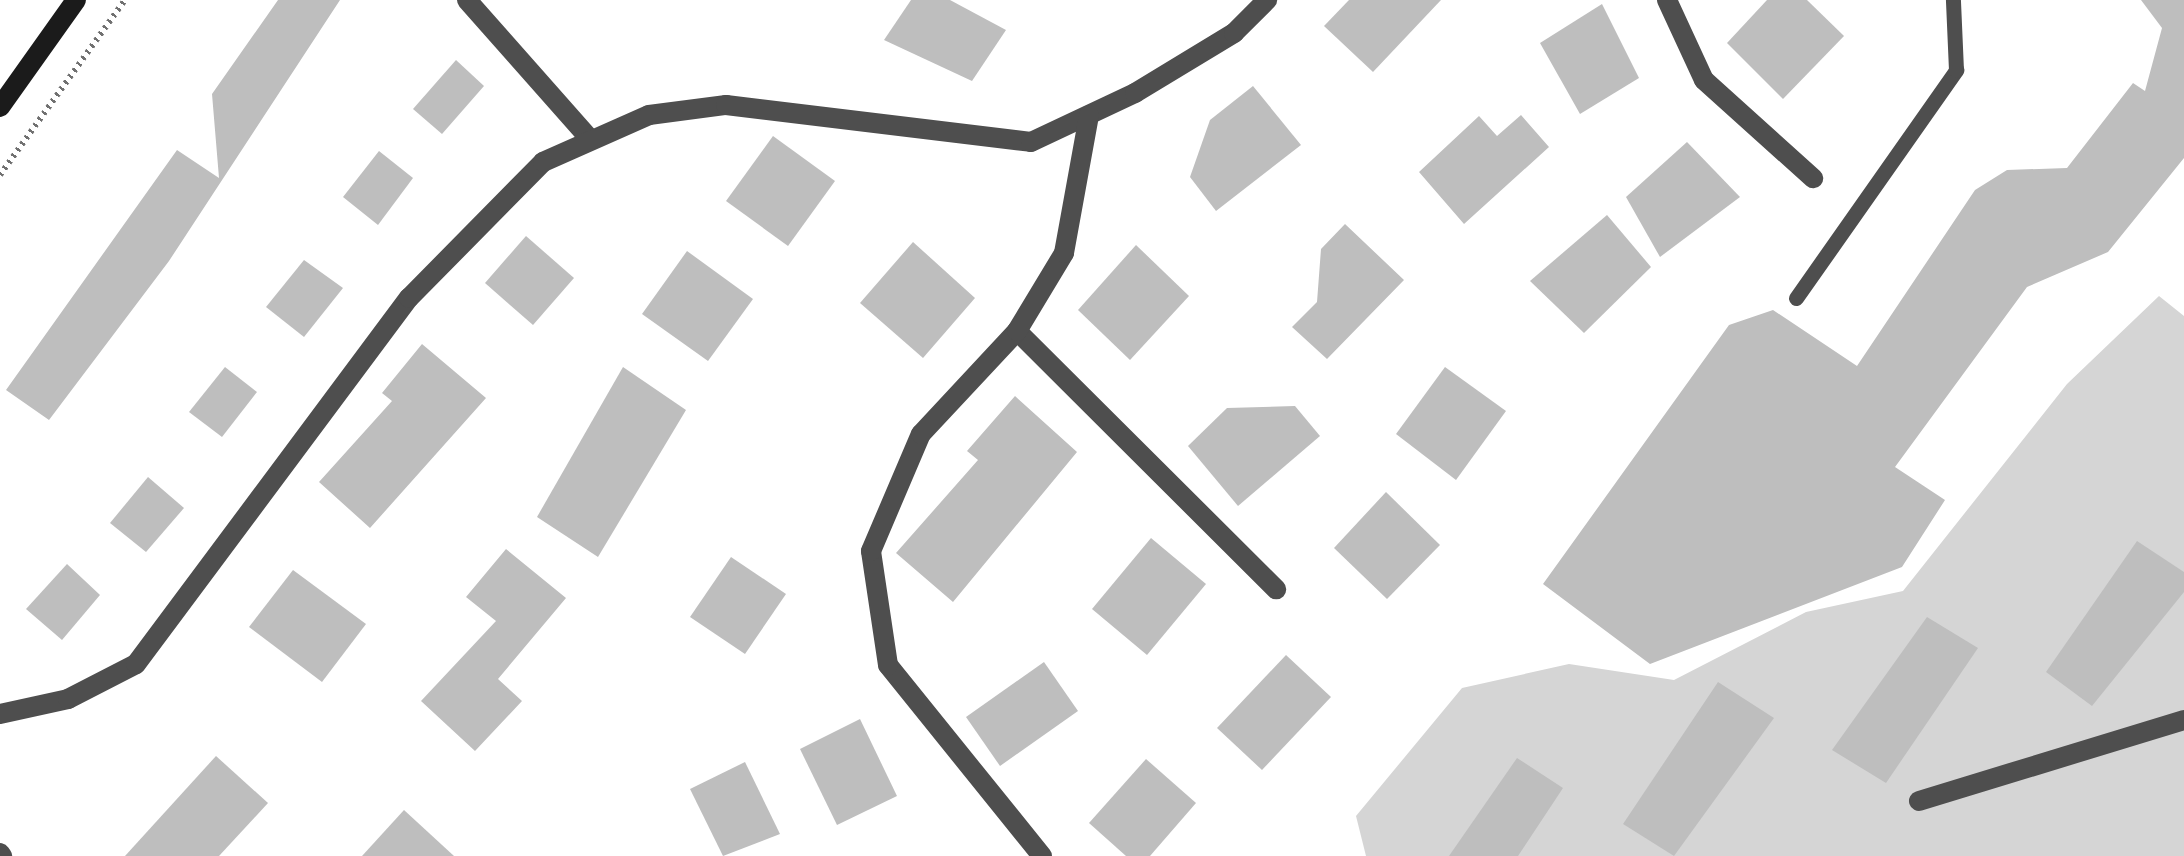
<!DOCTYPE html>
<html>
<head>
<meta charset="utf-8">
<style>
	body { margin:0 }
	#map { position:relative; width:2184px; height:856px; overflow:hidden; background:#fff; font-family:"DejaVu Sans",sans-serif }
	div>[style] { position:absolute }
	.green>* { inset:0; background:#d5d5d5 }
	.building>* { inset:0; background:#bebebe }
	.path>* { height:6px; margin-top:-3px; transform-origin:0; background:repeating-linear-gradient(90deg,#707070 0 2.5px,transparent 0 7.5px) }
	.service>* { height:15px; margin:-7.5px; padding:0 7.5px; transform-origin:7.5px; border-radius:7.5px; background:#4e4e4e }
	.minor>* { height:20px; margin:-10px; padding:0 10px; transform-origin:10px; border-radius:10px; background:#4e4e4e }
	.secondary>* { height:20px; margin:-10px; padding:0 10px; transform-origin:10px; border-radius:10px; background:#1b1b1b }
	span { translate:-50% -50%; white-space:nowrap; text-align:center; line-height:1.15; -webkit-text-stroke:8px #fff; paint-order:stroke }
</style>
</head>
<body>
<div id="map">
	<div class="green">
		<i style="clip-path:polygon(2159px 296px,2184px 316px,2184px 856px,1366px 856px,1356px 816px,1462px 688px,1569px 664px,1674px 680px,1806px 612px,1903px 591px,2067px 384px)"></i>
	</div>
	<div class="building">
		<i style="clip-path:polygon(278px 0,340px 0,169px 261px,49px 420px,6px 390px,177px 150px,219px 178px,212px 94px)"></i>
		<i style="clip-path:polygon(911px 0,950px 0,1006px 30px,972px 81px,884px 40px)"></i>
		<i style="clip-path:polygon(1349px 0,1441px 0,1373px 72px,1324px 26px)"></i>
		<i style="clip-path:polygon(1767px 0,1807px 0,1844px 36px,1783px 99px,1727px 43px)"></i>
		<i style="clip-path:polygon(2141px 0,2184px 0,2184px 158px,2108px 252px,2027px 287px,1895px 467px,1945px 500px,1902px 567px,1650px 664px,1543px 584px,1729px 325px,1773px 310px,1857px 366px,1975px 190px,2007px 170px,2067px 168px,2133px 83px,2145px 91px,2162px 28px)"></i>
		<i style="clip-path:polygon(1602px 4px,1639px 78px,1580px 114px,1540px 43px)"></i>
		<i style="clip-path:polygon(456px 60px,484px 86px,442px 134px,413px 109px)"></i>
		<i style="clip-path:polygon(1253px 86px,1301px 145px,1216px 211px,1190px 177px,1210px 120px)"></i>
		<i style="clip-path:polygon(1521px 115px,1549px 147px,1464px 224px,1419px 172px,1479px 116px,1497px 136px)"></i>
		<i style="clip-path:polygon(773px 136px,835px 181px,788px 246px,726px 201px)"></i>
		<i style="clip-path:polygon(1687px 142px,1740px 197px,1660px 257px,1626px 197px)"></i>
		<i style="clip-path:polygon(379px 151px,413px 178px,378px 225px,343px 197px)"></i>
		<i style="clip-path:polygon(1607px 215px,1651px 267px,1584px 333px,1530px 281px)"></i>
		<i style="clip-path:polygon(1345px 224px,1404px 280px,1327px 359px,1292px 327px,1317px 302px,1321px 249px)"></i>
		<i style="clip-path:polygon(526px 236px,574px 278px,533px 325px,485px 283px)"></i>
		<i style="clip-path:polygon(913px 242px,975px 298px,923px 358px,860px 303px)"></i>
		<i style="clip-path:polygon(1136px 245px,1189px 296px,1130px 360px,1078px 310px)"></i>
		<i style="clip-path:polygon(687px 251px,753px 299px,708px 361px,642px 314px)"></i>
		<i style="clip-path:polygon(304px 260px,343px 288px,304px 337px,266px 307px)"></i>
		<i style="clip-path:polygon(422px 344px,486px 398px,370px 528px,319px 482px,392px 401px,382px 393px)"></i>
		<i style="clip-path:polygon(225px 367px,257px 392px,222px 437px,189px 412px)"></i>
		<i style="clip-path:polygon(623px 367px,686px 410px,598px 557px,537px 517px)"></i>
		<i style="clip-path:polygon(1445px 367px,1506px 411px,1456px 480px,1396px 434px)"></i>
		<i style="clip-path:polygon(1015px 396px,1077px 452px,953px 602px,896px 553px,978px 460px,967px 451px)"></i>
		<i style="clip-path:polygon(1295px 406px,1320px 436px,1238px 506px,1188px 446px,1227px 408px)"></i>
		<i style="clip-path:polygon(148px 477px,184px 508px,146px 552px,110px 523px)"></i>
		<i style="clip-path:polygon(1386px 492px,1440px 545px,1387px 599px,1334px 548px)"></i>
		<i style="clip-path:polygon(1151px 538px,1206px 584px,1147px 655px,1092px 609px)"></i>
		<i style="clip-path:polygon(2137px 541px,2184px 572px,2184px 592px,2092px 706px,2046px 672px)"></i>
		<i style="clip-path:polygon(506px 549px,566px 598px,498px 679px,522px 701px,475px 751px,421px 701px,496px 621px,466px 597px)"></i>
		<i style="clip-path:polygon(731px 557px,786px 594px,745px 654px,690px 617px)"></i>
		<i style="clip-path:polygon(67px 564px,100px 595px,62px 640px,26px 609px)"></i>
		<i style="clip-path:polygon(293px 570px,366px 624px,322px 682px,249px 627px)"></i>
		<i style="clip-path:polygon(1927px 617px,1978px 648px,1886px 783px,1832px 750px)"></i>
		<i style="clip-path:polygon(1286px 655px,1331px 697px,1262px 770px,1217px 728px)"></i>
		<i style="clip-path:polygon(1044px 662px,1078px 711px,1000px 766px,966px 717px)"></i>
		<i style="clip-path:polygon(1718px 682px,1774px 718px,1674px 856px,1623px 824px)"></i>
		<i style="clip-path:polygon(860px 719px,897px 796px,837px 825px,800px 749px)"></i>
		<i style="clip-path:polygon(216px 756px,268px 803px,219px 856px,125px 856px)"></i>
		<i style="clip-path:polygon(1517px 758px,1563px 788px,1518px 856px,1449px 856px)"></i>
		<i style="clip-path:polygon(1146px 759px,1196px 803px,1150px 856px,1126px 856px,1089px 823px)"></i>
		<i style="clip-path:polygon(745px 762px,780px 834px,723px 856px,690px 789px)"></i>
		<i style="clip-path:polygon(404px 810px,454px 856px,362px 856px)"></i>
	</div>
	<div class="path">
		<i style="left:0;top:175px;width:215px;rotate:-54.5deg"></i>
	</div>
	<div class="service">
		<i style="left:1796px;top:298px;width:279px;rotate:-54.9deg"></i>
		<i style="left:1956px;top:70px;width:70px;rotate:-92.5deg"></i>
	</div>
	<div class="minor">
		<i style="left:467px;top:0;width:187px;rotate:48.5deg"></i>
		<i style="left:1667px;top:0;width:88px;rotate:65.2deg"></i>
		<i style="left:1704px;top:80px;width:147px;rotate:42deg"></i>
		<i style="left:1017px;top:331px;width:366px;rotate:44.9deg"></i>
		<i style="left:0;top:714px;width:70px;rotate:-12.4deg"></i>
		<i style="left:68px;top:699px;width:76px;rotate:-27.2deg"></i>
		<i style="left:136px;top:664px;width:457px;rotate:-53.3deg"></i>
		<i style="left:409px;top:298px;width:191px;rotate:-45.4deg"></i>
		<i style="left:543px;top:162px;width:116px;rotate:-23.9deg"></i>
		<i style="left:649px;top:115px;width:78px;rotate:-7.4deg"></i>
		<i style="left:726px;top:105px;width:307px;rotate:6.9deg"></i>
		<i style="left:1031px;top:142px;width:115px;rotate:-25.2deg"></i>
		<i style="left:1135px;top:93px;width:116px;rotate:-31.2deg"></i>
		<i style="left:1234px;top:33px;width:47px;rotate:-45deg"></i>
		<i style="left:1919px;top:801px;width:277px;rotate:-17deg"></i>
		<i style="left:0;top:853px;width:4px;rotate:56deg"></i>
		<i style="left:1042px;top:856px;width:245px;rotate:-128.9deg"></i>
		<i style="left:888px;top:665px;width:115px;rotate:-98.5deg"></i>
		<i style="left:871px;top:551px;width:127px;rotate:-66.9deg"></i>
		<i style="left:921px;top:434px;width:141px;rotate:-47deg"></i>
		<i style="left:1017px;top:331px;width:91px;rotate:-58.9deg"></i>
		<i style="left:1064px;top:253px;width:140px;rotate:-79.7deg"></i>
	</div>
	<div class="secondary">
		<i style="left:0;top:107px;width:131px;rotate:-54.6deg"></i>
	</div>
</div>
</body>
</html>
